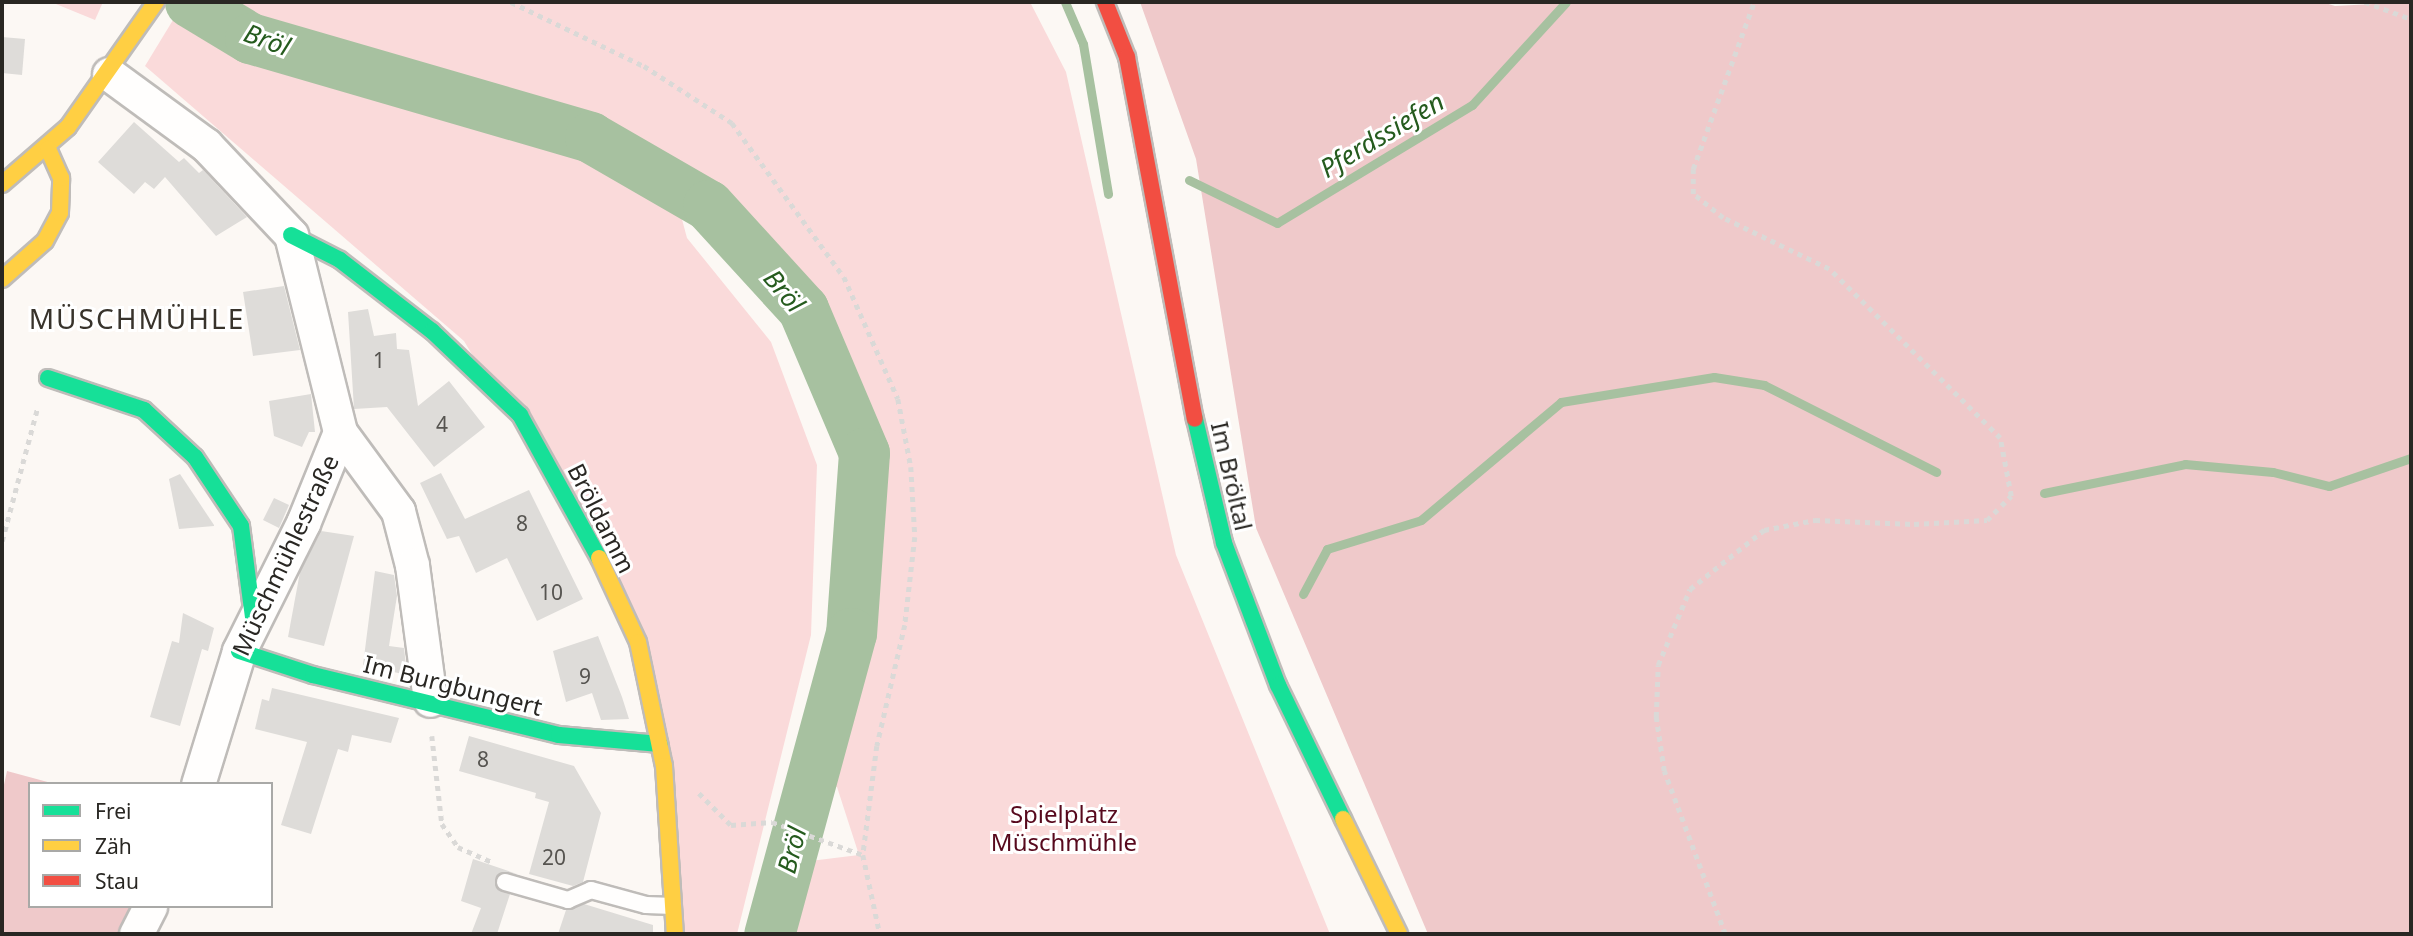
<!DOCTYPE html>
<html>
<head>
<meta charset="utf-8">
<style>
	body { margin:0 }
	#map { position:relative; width:2413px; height:936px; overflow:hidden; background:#fcf8f4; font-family:"Noto Sans",sans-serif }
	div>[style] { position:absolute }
	.green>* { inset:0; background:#fadada }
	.forest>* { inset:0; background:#efc9ca }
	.stream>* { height:9px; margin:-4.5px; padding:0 4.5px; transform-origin:4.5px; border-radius:4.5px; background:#a7c1a0 }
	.river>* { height:51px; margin:-25.5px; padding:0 25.5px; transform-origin:25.5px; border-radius:25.5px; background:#a7c1a0 }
	.building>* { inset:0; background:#dedcd9 }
	.path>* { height:4.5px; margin-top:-2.25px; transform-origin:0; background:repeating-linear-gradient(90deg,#dad9d7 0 5px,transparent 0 10px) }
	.roads { filter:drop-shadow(2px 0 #bfbcb9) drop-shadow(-2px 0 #bfbcb9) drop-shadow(0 2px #bfbcb9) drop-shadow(0 -2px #bfbcb9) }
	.lane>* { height:16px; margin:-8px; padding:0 8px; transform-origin:8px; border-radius:8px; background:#fffefd }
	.street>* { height:33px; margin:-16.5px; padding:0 16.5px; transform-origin:16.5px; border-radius:16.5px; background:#fffefd }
	.fast>* { height:16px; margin:-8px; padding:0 8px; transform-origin:8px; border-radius:8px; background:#16e098 }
	.slow>* { height:16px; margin:-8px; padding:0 8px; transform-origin:8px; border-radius:8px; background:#ffcf43 }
	.jam>* { height:16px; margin:-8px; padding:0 8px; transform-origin:8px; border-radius:8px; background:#f24e42 }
	span { translate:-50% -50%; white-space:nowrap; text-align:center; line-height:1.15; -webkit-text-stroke:6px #fff; paint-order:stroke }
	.number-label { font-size:21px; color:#565450 }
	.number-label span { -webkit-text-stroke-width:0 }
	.street-label { font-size:24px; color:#292723 }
	.park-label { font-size:24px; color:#57091d }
	.water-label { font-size:26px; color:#255b1e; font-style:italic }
	.quarter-label { font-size:28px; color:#38332b; letter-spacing:2px }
	.frame { position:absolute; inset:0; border:4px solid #292723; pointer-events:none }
	.legend { position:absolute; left:28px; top:782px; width:245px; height:126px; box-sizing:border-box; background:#fff; border:2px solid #a9a9a7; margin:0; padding:9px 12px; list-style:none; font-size:21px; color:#292723 }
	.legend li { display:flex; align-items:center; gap:14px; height:35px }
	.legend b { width:35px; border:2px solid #a9a9a7 }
</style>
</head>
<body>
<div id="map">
	<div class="green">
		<i style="clip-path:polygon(51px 2px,103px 2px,95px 20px)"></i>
		<i style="clip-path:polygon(184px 2px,1030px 2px,1066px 72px,1176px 555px,1330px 934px,784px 934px,802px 862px,859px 855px,837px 787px,821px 784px,861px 641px,869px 452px,816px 301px,717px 195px,665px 156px,687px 238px,771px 342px,817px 465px,811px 635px,737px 934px,685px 934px,644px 642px,464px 341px,145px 66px)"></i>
	</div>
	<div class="forest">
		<i style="clip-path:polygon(1140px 2px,2322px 2px,2335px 6px,2411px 2px,2411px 934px,1428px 934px,1256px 528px,1196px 159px)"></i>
		<i style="clip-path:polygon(7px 771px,55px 784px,30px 784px,30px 906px,133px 906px,127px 934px,2px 934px,2px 794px)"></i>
	</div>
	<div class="stream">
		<i style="left:1065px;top:2px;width:46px;rotate:66.8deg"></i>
		<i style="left:1083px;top:44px;width:152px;rotate:80.5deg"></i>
		<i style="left:1189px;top:180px;width:98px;rotate:26deg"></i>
		<i style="left:1277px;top:223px;width:228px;rotate:-31.2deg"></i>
		<i style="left:1472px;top:105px;width:139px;rotate:-47.6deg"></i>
		<i style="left:2044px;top:493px;width:144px;rotate:-11.6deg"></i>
		<i style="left:2185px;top:464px;width:88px;rotate:5.2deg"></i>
		<i style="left:2273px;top:472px;width:58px;rotate:14deg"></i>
		<i style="left:2329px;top:486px;width:87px;rotate:-18.9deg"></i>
		<i style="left:1303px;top:594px;width:51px;rotate:-61.9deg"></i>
		<i style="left:1327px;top:549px;width:98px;rotate:-17.1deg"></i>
		<i style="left:1421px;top:520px;width:183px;rotate:-40.1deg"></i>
		<i style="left:1561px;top:402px;width:155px;rotate:-9.3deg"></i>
		<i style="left:1714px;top:377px;width:51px;rotate:9.1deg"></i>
		<i style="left:1764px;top:385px;width:193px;rotate:26.8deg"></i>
	</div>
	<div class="river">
		<i style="left:190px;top:2px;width:70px;rotate:31deg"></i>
		<i style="left:250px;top:38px;width:354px;rotate:16.2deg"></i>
		<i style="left:590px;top:137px;width:136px;rotate:30deg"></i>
		<i style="left:708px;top:205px;width:141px;rotate:47.6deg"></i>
		<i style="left:803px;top:309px;width:156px;rotate:67deg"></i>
		<i style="left:864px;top:453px;width:180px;rotate:94.1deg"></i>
		<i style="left:851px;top:633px;width:312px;rotate:105.2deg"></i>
	</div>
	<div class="building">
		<i style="clip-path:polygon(2px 37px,25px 39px,22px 75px,2px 73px)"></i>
		<i style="clip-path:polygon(134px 122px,179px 162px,184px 158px,199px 173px,203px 170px,247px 217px,216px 236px,165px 177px,154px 189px,145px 182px,134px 194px,98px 162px)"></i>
		<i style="clip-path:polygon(284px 286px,300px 350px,253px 356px,243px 292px)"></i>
		<i style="clip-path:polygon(368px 309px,374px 336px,396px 333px,397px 349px,409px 350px,418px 406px,449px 381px,485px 427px,434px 467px,387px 407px,354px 409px,348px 312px)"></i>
		<i style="clip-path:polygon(311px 394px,315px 432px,309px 432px,302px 447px,274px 436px,269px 401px)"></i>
		<i style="clip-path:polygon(441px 473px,465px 519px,529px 490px,583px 599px,537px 621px,507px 558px,476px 573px,459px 536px,447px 539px,420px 483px)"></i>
		<i style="clip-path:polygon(180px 474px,214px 525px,214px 526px,179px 529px,169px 479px)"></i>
		<i style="clip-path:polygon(274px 498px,289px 505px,279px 528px,263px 520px)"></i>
		<i style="clip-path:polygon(321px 531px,354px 536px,324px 646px,288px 637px,300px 572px)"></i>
		<i style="clip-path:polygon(375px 571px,394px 575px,397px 596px,389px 646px,404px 648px,407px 675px,363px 665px)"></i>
		<i style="clip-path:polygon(183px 613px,214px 628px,208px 651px,202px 649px,180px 726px,150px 717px,172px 641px,179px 643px)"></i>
		<i style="clip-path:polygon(598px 636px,622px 697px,629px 719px,601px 720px,592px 693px,566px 702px,553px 651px)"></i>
		<i style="clip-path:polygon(272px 688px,399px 718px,391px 743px,352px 735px,348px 752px,338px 749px,311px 834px,281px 825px,307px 742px,255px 729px,262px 699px,269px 701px)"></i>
		<i style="clip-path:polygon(469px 736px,574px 766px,601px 813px,583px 882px,573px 886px,529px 874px,549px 802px,535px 798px,536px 793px,459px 771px)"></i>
		<i style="clip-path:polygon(473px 859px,517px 874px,503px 872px,495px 878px,497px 889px,510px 894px,497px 934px,471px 934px,481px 908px,461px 901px)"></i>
		<i style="clip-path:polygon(584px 904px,653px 925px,653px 934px,558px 934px,566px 910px)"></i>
	</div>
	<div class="path">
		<i style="left:511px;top:2px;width:148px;rotate:25.7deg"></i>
		<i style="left:644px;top:66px;width:105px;rotate:32.9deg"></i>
		<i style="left:732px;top:123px;width:190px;rotate:54deg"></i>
		<i style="left:844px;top:277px;width:133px;rotate:66.1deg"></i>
		<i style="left:898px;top:399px;width:69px;rotate:79.2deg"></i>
		<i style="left:911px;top:467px;width:70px;rotate:86.7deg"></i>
		<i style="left:915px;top:537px;width:89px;rotate:96.5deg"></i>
		<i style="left:905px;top:625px;width:124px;rotate:103deg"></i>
		<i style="left:877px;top:746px;width:110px;rotate:97.3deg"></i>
		<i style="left:863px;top:855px;width:81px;rotate:77.9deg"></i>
		<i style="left:2365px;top:2px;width:49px;rotate:20.3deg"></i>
		<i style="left:2px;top:541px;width:137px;rotate:-75.1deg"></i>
		<i style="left:432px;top:736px;width:89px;rotate:83.5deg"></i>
		<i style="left:442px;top:824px;width:28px;rotate:55deg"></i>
		<i style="left:458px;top:847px;width:39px;rotate:24deg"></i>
		<i style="left:699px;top:793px;width:45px;rotate:45deg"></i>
		<i style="left:731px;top:825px;width:41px;rotate:-4.2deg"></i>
		<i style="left:772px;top:822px;width:97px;rotate:19.9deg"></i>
		<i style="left:1725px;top:934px;width:174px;rotate:-110.5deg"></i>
		<i style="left:1664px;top:771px;width:55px;rotate:-98.4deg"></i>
		<i style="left:1656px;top:717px;width:52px;rotate:-87.8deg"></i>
		<i style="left:1658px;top:665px;width:82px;rotate:-67.2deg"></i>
		<i style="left:1690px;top:589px;width:95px;rotate:-38.6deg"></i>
		<i style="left:1764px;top:530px;width:52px;rotate:-11.1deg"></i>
		<i style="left:1815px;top:520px;width:99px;rotate:2.3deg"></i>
		<i style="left:1914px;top:524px;width:73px;rotate:-3.1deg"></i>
		<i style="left:1987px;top:520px;width:34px;rotate:-45deg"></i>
		<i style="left:2011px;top:496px;width:59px;rotate:-100.7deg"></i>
		<i style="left:2000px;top:438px;width:240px;rotate:-135.3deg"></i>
		<i style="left:1829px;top:269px;width:118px;rotate:-154.3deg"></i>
		<i style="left:1723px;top:218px;width:38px;rotate:-141deg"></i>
		<i style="left:1693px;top:194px;width:25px;rotate:-90deg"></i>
		<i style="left:1693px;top:169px;width:178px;rotate:-69.9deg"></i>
	</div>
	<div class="roads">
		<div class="lane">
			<i style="left:505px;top:882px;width:66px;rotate:15.9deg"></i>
			<i style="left:568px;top:900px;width:25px;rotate:-23deg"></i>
			<i style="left:591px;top:890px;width:57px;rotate:15.3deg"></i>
			<i style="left:646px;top:905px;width:27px;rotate:2deg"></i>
		</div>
		<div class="street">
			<i style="left:109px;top:74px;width:120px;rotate:36.2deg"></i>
			<i style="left:206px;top:145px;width:124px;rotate:46.6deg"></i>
			<i style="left:291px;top:235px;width:203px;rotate:76deg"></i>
			<i style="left:340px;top:432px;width:98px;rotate:112.1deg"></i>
			<i style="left:303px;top:523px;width:143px;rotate:116.6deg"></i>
			<i style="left:239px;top:651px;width:139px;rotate:107.1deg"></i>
			<i style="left:340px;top:432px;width:98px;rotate:53.7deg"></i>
			<i style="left:398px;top:511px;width:56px;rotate:75.5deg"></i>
			<i style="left:412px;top:565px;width:136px;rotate:82.4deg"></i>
			<i style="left:136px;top:934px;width:31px;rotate:-63deg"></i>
		</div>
		<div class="fast">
			<i style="left:291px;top:235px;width:55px;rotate:27deg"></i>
			<i style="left:340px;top:260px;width:116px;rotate:37.7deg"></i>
			<i style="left:432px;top:331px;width:122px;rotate:43.7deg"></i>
			<i style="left:520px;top:415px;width:163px;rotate:61.1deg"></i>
			<i style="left:48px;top:378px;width:101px;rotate:18.4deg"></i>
			<i style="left:144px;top:410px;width:69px;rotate:42.7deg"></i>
			<i style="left:195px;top:457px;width:83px;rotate:56.3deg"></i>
			<i style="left:241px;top:526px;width:92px;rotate:82.5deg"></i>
			<i style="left:1195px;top:419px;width:127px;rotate:76.8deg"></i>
			<i style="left:1224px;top:543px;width:152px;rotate:69.2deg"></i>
			<i style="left:1278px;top:685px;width:149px;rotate:64.1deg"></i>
			<i style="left:239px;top:651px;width:78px;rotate:18deg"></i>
			<i style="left:313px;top:675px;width:253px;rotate:13.7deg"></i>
			<i style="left:559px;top:735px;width:101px;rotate:5.1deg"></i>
		</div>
		<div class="slow">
			<i style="left:2px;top:184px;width:87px;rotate:-40.8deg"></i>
			<i style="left:68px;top:127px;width:153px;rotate:-54.9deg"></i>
			<i style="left:2px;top:279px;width:57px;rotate:-41.5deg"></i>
			<i style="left:45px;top:241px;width:32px;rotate:-62deg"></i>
			<i style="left:60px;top:213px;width:35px;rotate:-88deg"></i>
			<i style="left:61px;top:178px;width:32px;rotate:-114deg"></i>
			<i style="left:599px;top:558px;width:93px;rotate:65.1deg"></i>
			<i style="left:638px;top:642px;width:127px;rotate:78.2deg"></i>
			<i style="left:664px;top:766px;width:168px;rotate:86.3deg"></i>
			<i style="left:1343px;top:819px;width:128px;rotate:64deg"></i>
		</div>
		<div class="jam">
			<i style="left:1105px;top:2px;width:59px;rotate:68.2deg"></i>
			<i style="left:1127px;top:57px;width:368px;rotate:79.4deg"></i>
		</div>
	</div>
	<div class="number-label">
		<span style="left:379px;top:360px">1</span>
		<span style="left:442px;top:424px">4</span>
		<span style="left:522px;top:523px">8</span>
		<span style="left:551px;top:592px">10</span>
		<span style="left:585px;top:676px">9</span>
		<span style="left:483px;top:759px">8</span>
		<span style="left:554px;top:857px">20</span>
	</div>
	<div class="street-label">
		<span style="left:1232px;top:476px;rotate:77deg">Im Bröltal</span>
		<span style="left:602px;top:518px;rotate:63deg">Bröldamm</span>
		<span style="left:285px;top:555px;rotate:-65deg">Müschmühlestraße</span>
		<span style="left:453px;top:685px;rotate:14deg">Im Burgbungert</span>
	</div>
	<div class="park-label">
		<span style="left:1064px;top:828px">Spielplatz<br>Müschmühle</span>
	</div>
	<div class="water-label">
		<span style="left:267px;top:40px;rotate:20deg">Bröl</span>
		<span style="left:1382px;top:135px;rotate:-31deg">Pferdssiefen</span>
		<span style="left:784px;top:291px;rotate:50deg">Bröl</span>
		<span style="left:792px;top:850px;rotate:-75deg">Bröl</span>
	</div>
	<div class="quarter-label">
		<span style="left:137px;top:318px">MÜSCHMÜHLE</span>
	</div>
	<div class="frame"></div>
	<ul class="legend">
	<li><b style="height:9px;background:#16e098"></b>Frei</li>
	<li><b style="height:9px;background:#ffcf43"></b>Zäh</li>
	<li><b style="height:9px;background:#f24e42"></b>Stau</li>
	</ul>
</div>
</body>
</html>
